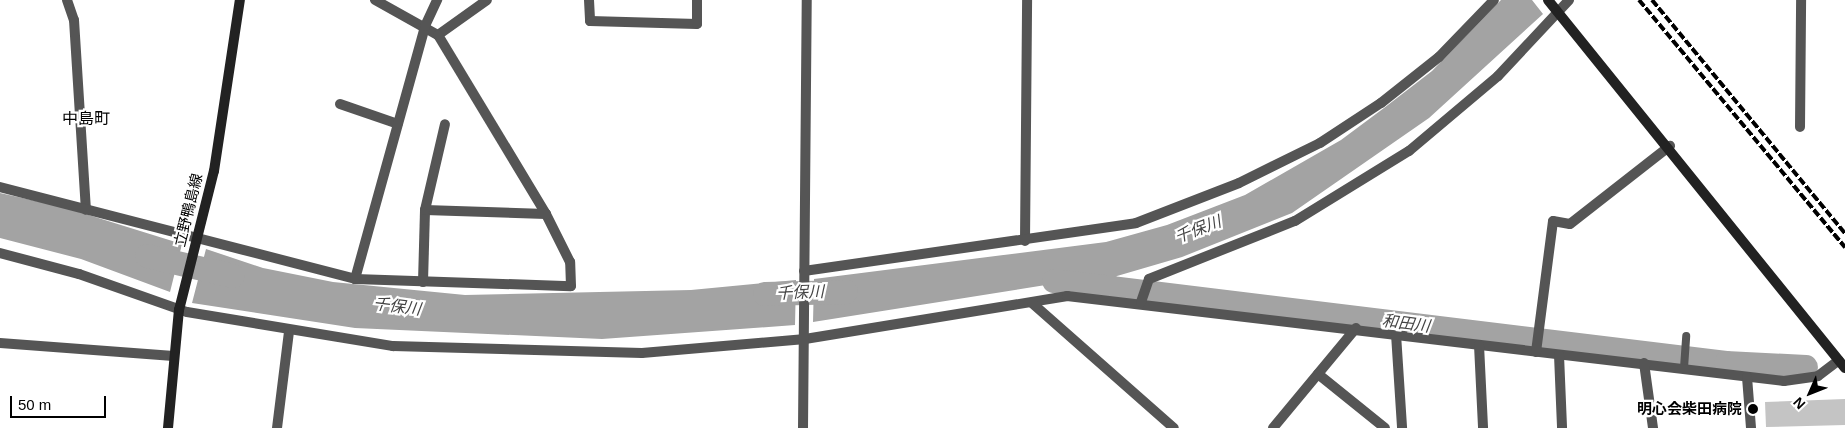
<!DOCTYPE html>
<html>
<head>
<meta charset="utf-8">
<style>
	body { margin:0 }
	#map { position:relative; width:1845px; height:428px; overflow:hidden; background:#fff; font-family:Arial,"Noto Sans JP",sans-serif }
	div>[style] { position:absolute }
	.water>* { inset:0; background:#a3a3a3 }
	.river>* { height:24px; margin:-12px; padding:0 12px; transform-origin:12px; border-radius:12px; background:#a3a3a3 }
	.building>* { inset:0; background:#c4c4c4 }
	.lane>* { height:8px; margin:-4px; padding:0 4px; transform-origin:4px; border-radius:4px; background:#555 }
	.street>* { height:10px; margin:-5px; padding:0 5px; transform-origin:5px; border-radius:5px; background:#555 }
	.secondary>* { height:10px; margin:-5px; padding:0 5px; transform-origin:5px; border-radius:5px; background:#222 }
	.rail>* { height:4px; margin-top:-2px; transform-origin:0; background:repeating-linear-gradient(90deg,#000 0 8px,transparent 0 10.5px) }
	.dots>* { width:14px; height:14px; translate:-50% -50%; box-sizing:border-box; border:2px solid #fff; border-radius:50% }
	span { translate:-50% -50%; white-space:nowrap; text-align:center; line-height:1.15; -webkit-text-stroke:4.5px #fff; paint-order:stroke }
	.street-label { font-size:15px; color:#000 }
	.poi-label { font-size:15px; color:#000; font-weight:700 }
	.right { translate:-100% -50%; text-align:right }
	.neighbourhood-label { font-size:16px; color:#000 }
	.water-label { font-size:16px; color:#444; font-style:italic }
	.north { position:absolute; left:1785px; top:368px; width:50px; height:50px; -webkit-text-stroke:4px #fff; paint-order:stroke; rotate:226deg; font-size:14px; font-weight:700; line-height:20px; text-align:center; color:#000 }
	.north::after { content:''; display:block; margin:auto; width:18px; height:22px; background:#000; clip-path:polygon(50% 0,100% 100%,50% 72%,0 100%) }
	.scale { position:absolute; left:10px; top:396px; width:96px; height:22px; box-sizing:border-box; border:2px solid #000; border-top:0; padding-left:6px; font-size:15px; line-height:18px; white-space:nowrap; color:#000; -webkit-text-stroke:4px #fff; paint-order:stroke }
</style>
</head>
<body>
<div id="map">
	<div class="water">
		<i style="clip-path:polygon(1501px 0,1532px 0,1543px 14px,1429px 118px,1292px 213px,1182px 257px,1117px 276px,1111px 283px,1054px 288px,1052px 284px,813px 322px,814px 279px,1106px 242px,1167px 225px,1245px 195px,1341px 140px,1384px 108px,1432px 71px)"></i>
		<i style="clip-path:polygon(0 193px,63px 207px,182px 244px,170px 292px,81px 259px,0 238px)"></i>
		<i style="clip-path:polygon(206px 249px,263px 268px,333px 282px,465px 295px,691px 290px,796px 280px,795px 325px,602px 339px,355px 328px,192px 303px)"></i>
	</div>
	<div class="river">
		<i style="left:147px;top:256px;width:88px;rotate:13.1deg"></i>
		<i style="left:1054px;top:281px;width:677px;rotate:6.96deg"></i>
		<i style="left:1726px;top:363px;width:80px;rotate:2.9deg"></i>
		<i style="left:765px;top:294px;width:81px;rotate:-1.4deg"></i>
	</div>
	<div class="building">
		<i style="clip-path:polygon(1845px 399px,1845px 425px,1766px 427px,1765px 402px)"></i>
	</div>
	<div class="lane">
		<i style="left:1684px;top:368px;width:32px;rotate:-86deg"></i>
	</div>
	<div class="street">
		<i style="left:67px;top:0;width:21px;rotate:71deg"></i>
		<i style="left:74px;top:20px;width:190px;rotate:86.4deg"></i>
		<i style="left:375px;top:0;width:72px;rotate:29.1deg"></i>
		<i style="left:438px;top:35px;width:60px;rotate:-35.5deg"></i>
		<i style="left:589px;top:0;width:21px;rotate:87deg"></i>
		<i style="left:590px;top:21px;width:107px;rotate:1.6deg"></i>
		<i style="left:697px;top:24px;width:24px;rotate:-90deg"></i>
		<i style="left:438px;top:35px;width:209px;rotate:58.9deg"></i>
		<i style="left:340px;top:104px;width:61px;rotate:19deg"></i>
		<i style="left:1800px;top:127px;width:127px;rotate:-89.5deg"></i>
		<i style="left:0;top:187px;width:367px;rotate:14.5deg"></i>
		<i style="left:355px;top:279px;width:216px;rotate:1.9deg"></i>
		<i style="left:571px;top:286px;width:24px;rotate:-92deg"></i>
		<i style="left:570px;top:262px;width:54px;rotate:-116.6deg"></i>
		<i style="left:546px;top:214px;width:121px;rotate:-178.1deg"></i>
		<i style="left:1025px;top:241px;width:241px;rotate:-89.5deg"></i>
		<i style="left:0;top:253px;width:82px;rotate:14.9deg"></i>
		<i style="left:79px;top:274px;width:114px;rotate:19.4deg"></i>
		<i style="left:187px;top:312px;width:209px;rotate:9.4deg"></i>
		<i style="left:393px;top:346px;width:249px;rotate:1.6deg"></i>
		<i style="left:642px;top:353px;width:164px;rotate:-4.9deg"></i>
		<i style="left:805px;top:339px;width:266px;rotate:-9.3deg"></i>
		<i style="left:1067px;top:296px;width:722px;rotate:6.76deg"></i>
		<i style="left:1784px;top:381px;width:34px;rotate:-8deg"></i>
		<i style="left:1818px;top:376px;width:26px;rotate:-37deg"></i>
		<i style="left:804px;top:271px;width:335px;rotate:-8.2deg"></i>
		<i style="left:1136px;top:223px;width:110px;rotate:-21.2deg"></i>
		<i style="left:1239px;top:183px;width:90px;rotate:-26.3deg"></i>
		<i style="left:1320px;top:143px;width:73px;rotate:-33.3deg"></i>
		<i style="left:1381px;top:103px;width:74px;rotate:-38.4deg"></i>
		<i style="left:1439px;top:57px;width:79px;rotate:-46deg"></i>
		<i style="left:355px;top:279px;width:263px;rotate:-74.5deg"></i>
		<i style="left:425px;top:26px;width:29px;rotate:-65deg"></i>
		<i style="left:423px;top:282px;width:72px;rotate:-88.4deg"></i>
		<i style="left:425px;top:210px;width:88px;rotate:-76.9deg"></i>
		<i style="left:1141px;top:302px;width:24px;rotate:-71deg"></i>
		<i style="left:1149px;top:279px;width:157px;rotate:-21.7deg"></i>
		<i style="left:1295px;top:221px;width:134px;rotate:-31.6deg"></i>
		<i style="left:1409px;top:151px;width:116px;rotate:-40.1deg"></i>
		<i style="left:1498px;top:76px;width:104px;rotate:-46.9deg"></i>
		<i style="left:1032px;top:303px;width:189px;rotate:41.4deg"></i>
		<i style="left:1396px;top:334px;width:94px;rotate:86.3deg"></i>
		<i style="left:0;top:343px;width:174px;rotate:4.3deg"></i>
		<i style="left:1479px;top:345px;width:83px;rotate:87.2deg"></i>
		<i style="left:1536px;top:352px;width:132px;rotate:-82.6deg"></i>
		<i style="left:1553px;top:221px;width:17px;rotate:10deg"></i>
		<i style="left:1570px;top:224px;width:127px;rotate:-38deg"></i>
		<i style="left:1559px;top:355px;width:73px;rotate:87.6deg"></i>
		<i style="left:1644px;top:363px;width:66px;rotate:82.1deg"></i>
		<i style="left:1318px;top:374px;width:86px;rotate:38.9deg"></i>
		<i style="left:1747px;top:377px;width:51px;rotate:85.5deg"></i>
		<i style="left:277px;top:428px;width:97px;rotate:-82.9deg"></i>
		<i style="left:803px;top:428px;width:428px;rotate:-89.5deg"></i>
		<i style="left:1273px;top:428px;width:130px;rotate:-50.3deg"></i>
	</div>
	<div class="secondary">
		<i style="left:1548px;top:0;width:473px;rotate:51.1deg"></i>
		<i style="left:168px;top:428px;width:119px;rotate:-84.7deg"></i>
		<i style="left:179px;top:310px;width:143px;rotate:-75.9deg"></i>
		<i style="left:214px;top:171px;width:173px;rotate:-81.4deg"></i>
	</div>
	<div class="rail">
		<i style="left:1639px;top:0;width:322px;rotate:50.2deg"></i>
		<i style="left:1652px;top:0;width:303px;rotate:50.4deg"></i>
	</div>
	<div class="dots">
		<i style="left:1753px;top:409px;background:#000"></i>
	</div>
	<div class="street-label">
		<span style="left:188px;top:210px;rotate:-76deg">立野鴨島線</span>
	</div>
	<div class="poi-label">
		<span class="right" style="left:1742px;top:409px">明心会柴田病院</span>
	</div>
	<div class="neighbourhood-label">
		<span style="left:86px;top:119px">中島町</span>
	</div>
	<div class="water-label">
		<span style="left:1198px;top:230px;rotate:-21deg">千保川</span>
		<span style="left:800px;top:293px;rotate:-2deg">千保川</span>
		<span style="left:397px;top:307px;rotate:7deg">千保川</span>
		<span style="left:1406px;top:324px;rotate:7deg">和田川</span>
	</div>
	<div class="north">N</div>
	<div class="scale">50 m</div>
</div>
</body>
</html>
